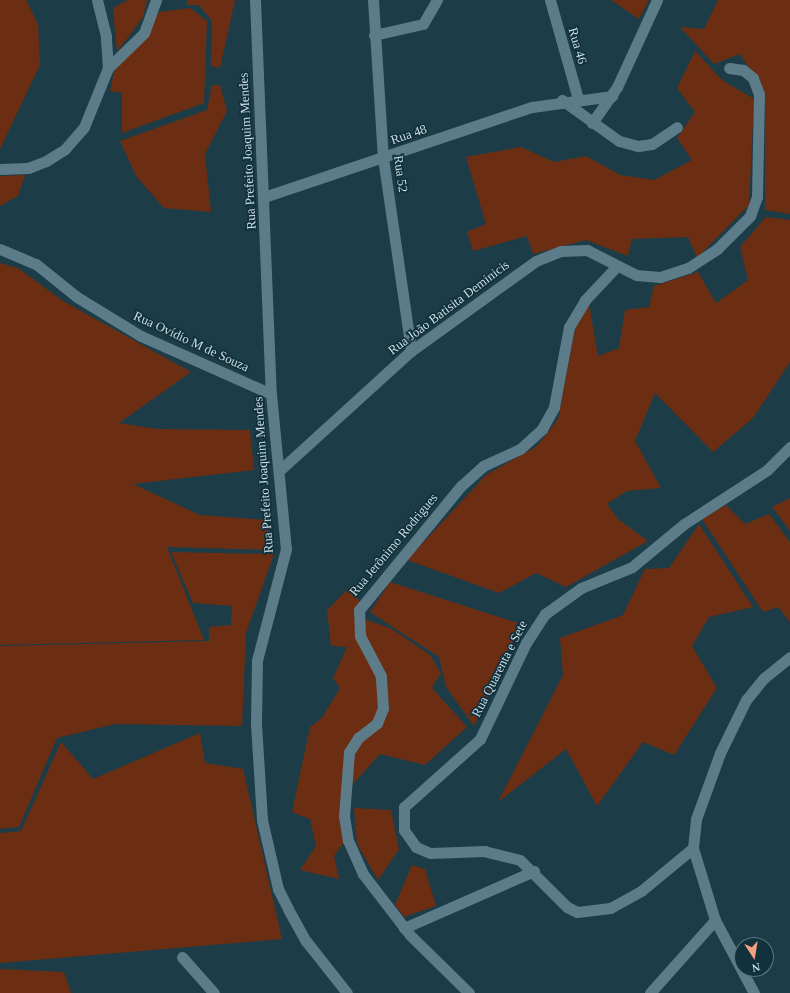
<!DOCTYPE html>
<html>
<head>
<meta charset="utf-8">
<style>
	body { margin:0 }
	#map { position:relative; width:790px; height:993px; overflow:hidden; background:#1c3c48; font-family:Georgia,serif }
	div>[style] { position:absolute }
	.green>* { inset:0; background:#6b2e13 }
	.minor>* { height:11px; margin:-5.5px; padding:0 5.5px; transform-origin:5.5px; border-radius:5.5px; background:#5c7c8a }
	span { translate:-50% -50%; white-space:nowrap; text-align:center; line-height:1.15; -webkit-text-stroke:3.5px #11313d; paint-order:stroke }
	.street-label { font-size:13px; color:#cbdce4 }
	.north { position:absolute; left:734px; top:937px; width:40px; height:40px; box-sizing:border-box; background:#11313d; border:1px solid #5b7580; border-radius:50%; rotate:168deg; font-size:11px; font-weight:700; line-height:16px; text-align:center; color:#cbdce4 }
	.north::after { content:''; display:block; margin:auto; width:14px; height:18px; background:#f2a080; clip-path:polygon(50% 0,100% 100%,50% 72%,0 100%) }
</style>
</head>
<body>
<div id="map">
	<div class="green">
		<i style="clip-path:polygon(0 0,26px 0,38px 24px,40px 65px,0 149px)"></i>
		<i style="clip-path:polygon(128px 0,147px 0,143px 17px,117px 52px,113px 8px)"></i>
		<i style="clip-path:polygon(187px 0,235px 0,220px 68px,211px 66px,212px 21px,199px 5px,187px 5px)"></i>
		<i style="clip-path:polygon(611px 0,649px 0,639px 19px)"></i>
		<i style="clip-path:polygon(718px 0,790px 0,790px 214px,765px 210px,765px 92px,740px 54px,714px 64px,680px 27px,704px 29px)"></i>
		<i style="clip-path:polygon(190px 8px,207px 21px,204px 103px,122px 133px,122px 93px,110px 91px,114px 72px,159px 12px)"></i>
		<i style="clip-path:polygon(695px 51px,722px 80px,754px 99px,749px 205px,697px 258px,688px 237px,632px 239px,628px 256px,586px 240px,533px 254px,527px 236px,473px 251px,467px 232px,486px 224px,466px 157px,521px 147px,554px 162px,586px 156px,620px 175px,654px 180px,692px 160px,677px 138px,695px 112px,677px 88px)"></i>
		<i style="clip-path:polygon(212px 85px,220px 85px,227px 111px,205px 154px,211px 212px,164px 208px,136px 176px,120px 141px,207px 110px)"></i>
		<i style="clip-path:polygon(25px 175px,18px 196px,0 206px,0 176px)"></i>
		<i style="clip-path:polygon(766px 217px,790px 220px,790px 362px,753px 418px,713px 452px,655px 393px,635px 441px,661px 488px,627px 491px,607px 504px,618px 519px,648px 541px,566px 587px,536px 573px,499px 593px,407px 560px,486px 475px,537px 446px,558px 419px,575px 329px,589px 304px,598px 356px,619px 348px,625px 310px,649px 307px,654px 286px,698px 272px,716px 303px,748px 280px,740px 247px)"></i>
		<i style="clip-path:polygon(0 263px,18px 268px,63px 301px,191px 372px,119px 423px,158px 429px,250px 430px,254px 470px,133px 484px,200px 515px,266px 520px,272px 550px,167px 547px,204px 640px,0 645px)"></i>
		<i style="clip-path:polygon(790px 498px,790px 531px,772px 507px)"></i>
		<i style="clip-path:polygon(726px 505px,745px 524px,769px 514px,790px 542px,790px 622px,778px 607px,763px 612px,702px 519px)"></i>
		<i style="clip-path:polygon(699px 524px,753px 607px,709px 617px,692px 646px,717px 688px,674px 755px,643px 742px,597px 806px,566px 749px,498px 802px,563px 675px,560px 638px,623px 615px,645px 569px,669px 568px)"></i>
		<i style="clip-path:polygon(171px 552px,274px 554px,246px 633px,242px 726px,115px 724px,57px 738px,19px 827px,0 829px,0 646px,209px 641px,209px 627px,231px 625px,232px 606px,193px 603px)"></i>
		<i style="clip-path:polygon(390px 582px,521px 624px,474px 726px,446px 687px,439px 657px,370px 612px)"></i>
		<i style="clip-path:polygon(353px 584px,365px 619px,392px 629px,430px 655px,441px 673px,432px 688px,467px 727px,425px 765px,380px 754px,351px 786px,344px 842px,334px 856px,339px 879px,300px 870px,316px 846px,310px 819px,292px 812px,310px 727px,322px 718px,340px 688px,333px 678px,347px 647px,331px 646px,327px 610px)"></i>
		<i style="clip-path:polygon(200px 733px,205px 763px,243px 769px,282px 939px,0 963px,0 833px,21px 831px,61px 742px,93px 779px)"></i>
		<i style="clip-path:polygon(354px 808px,391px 810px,399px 849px,378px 880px,357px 844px)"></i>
		<i style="clip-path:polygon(412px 865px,425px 869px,436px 906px,404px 917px,395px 905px)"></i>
		<i style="clip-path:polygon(0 969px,64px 972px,71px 993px,0 993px)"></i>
	</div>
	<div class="minor">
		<i style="left:255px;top:0;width:394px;rotate:87.7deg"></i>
		<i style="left:271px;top:394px;width:156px;rotate:84.5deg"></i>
		<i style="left:286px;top:549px;width:115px;rotate:104.6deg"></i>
		<i style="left:257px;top:660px;width:64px;rotate:90.9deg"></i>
		<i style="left:256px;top:724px;width:96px;rotate:86.4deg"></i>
		<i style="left:262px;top:820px;width:71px;rotate:76.9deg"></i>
		<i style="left:278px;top:889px;width:22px;rotate:63deg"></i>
		<i style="left:288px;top:909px;width:37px;rotate:61deg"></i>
		<i style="left:306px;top:941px;width:66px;rotate:51.7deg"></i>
		<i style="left:373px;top:0;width:158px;rotate:86.4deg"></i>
		<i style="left:383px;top:158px;width:195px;rotate:81.7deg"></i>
		<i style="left:550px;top:0;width:103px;rotate:74.2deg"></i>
		<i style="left:374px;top:35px;width:50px;rotate:-12.7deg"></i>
		<i style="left:423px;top:24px;width:28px;rotate:-60deg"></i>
		<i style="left:108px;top:68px;width:50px;rotate:-44.2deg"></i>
		<i style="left:144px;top:33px;width:35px;rotate:-70deg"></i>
		<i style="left:562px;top:100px;width:70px;rotate:35.7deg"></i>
		<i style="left:619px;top:141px;width:20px;rotate:15deg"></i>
		<i style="left:638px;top:146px;width:14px;rotate:-8deg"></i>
		<i style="left:652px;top:144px;width:30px;rotate:-34deg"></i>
		<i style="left:592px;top:123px;width:44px;rotate:-55.2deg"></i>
		<i style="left:617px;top:87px;width:96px;rotate:-65.3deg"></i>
		<i style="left:0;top:169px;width:28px;rotate:-2deg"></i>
		<i style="left:28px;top:168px;width:19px;rotate:-21deg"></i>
		<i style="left:46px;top:161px;width:22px;rotate:-32deg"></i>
		<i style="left:65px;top:149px;width:29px;rotate:-49deg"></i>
		<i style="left:84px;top:127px;width:64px;rotate:-67.9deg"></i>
		<i style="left:108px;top:68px;width:32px;rotate:-94deg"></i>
		<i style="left:106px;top:36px;width:37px;rotate:-104deg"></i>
		<i style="left:264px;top:197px;width:283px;rotate:-18.6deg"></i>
		<i style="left:532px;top:107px;width:81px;rotate:-7.8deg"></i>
		<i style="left:0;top:249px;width:39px;rotate:23deg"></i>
		<i style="left:36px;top:264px;width:53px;rotate:38.8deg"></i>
		<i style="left:77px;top:297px;width:75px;rotate:31.4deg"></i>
		<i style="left:141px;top:336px;width:142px;rotate:24deg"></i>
		<i style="left:280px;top:470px;width:177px;rotate:-42.3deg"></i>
		<i style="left:411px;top:351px;width:154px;rotate:-35.8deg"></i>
		<i style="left:536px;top:261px;width:27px;rotate:-22deg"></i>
		<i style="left:561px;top:251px;width:26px;rotate:-2deg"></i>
		<i style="left:587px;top:250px;width:55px;rotate:27deg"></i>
		<i style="left:636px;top:275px;width:24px;rotate:5deg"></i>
		<i style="left:660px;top:277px;width:29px;rotate:-18deg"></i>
		<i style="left:688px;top:268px;width:35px;rotate:-33deg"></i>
		<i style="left:717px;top:249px;width:47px;rotate:-45deg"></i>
		<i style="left:750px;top:216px;width:20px;rotate:-70deg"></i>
		<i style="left:757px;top:197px;width:103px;rotate:-88.9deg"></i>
		<i style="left:759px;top:94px;width:17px;rotate:-111deg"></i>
		<i style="left:753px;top:78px;width:13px;rotate:-141deg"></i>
		<i style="left:743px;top:70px;width:14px;rotate:-172deg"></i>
		<i style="left:693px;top:848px;width:67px;rotate:140.4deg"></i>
		<i style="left:641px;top:891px;width:35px;rotate:151deg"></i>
		<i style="left:610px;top:908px;width:33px;rotate:173deg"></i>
		<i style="left:577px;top:912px;width:11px;rotate:-153deg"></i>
		<i style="left:567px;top:907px;width:66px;rotate:-135deg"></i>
		<i style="left:520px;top:860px;width:36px;rotate:-166deg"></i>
		<i style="left:485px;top:851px;width:55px;rotate:177.9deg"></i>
		<i style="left:430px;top:853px;width:15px;rotate:-157deg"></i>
		<i style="left:416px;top:847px;width:21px;rotate:-125deg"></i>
		<i style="left:404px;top:830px;width:23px;rotate:-90deg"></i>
		<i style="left:404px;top:807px;width:102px;rotate:-41.8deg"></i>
		<i style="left:480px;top:739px;width:106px;rotate:-64.4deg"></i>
		<i style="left:526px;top:643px;width:35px;rotate:-57deg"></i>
		<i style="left:545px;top:614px;width:44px;rotate:-35.8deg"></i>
		<i style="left:581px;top:588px;width:55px;rotate:-22.4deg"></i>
		<i style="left:632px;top:567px;width:67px;rotate:-39.6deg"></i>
		<i style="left:684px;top:524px;width:99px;rotate:-33deg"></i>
		<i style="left:767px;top:470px;width:33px;rotate:-45deg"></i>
		<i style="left:404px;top:928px;width:142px;rotate:-23.7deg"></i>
		<i style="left:182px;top:957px;width:48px;rotate:48.4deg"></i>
		<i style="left:469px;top:993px;width:83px;rotate:-135.5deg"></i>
		<i style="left:410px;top:935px;width:77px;rotate:-127.6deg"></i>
		<i style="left:363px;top:874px;width:36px;rotate:-114deg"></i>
		<i style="left:348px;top:841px;width:25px;rotate:-99deg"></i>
		<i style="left:344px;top:816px;width:64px;rotate:-85.5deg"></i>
		<i style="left:349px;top:752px;width:17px;rotate:-57deg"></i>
		<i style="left:358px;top:738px;width:24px;rotate:-38deg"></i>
		<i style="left:377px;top:723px;width:16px;rotate:-68deg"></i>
		<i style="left:383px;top:708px;width:32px;rotate:-94deg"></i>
		<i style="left:381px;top:676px;width:45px;rotate:-117.7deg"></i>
		<i style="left:360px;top:636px;width:26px;rotate:-92deg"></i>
		<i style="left:359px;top:610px;width:161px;rotate:-50.6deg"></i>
		<i style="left:461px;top:486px;width:30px;rotate:-42deg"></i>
		<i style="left:483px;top:466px;width:41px;rotate:-24.7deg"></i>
		<i style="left:520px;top:449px;width:30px;rotate:-42deg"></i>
		<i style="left:542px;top:429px;width:25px;rotate:-61deg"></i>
		<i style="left:554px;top:407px;width:81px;rotate:-79.4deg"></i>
		<i style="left:569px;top:327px;width:31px;rotate:-59deg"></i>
		<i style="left:585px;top:300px;width:47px;rotate:-46.7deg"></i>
		<i style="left:650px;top:993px;width:98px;rotate:-48.3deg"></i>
		<i style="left:754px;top:993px;width:83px;rotate:-118.1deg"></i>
		<i style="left:715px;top:920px;width:75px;rotate:-107deg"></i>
		<i style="left:693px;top:848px;width:29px;rotate:-84deg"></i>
		<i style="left:696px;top:819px;width:70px;rotate:-70deg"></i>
		<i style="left:720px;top:753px;width:59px;rotate:-63.9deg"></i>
		<i style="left:746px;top:700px;width:28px;rotate:-51deg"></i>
		<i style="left:764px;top:678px;width:33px;rotate:-39deg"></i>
	</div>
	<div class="street-label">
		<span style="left:577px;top:46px;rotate:74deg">Rua 46</span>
		<span style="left:409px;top:135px;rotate:-19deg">Rua 48</span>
		<span style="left:248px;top:151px;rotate:-93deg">Rua Prefeito Joaquim Mendes</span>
		<span style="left:400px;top:174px;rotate:82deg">Rua 52</span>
		<span style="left:449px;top:308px;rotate:-37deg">Rua João Batisita Deminicis</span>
		<span style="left:191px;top:342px;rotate:25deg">Rua Ovídio M de Souza</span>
		<span style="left:264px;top:475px;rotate:-94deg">Rua Prefeito Joaquim Mendes</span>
		<span style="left:394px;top:545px;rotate:-50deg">Rua Jerônimo Rodrigues</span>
		<span style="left:500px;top:669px;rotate:-63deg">Rua Quarenta e Sete</span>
	</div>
	<div class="north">N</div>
</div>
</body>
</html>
